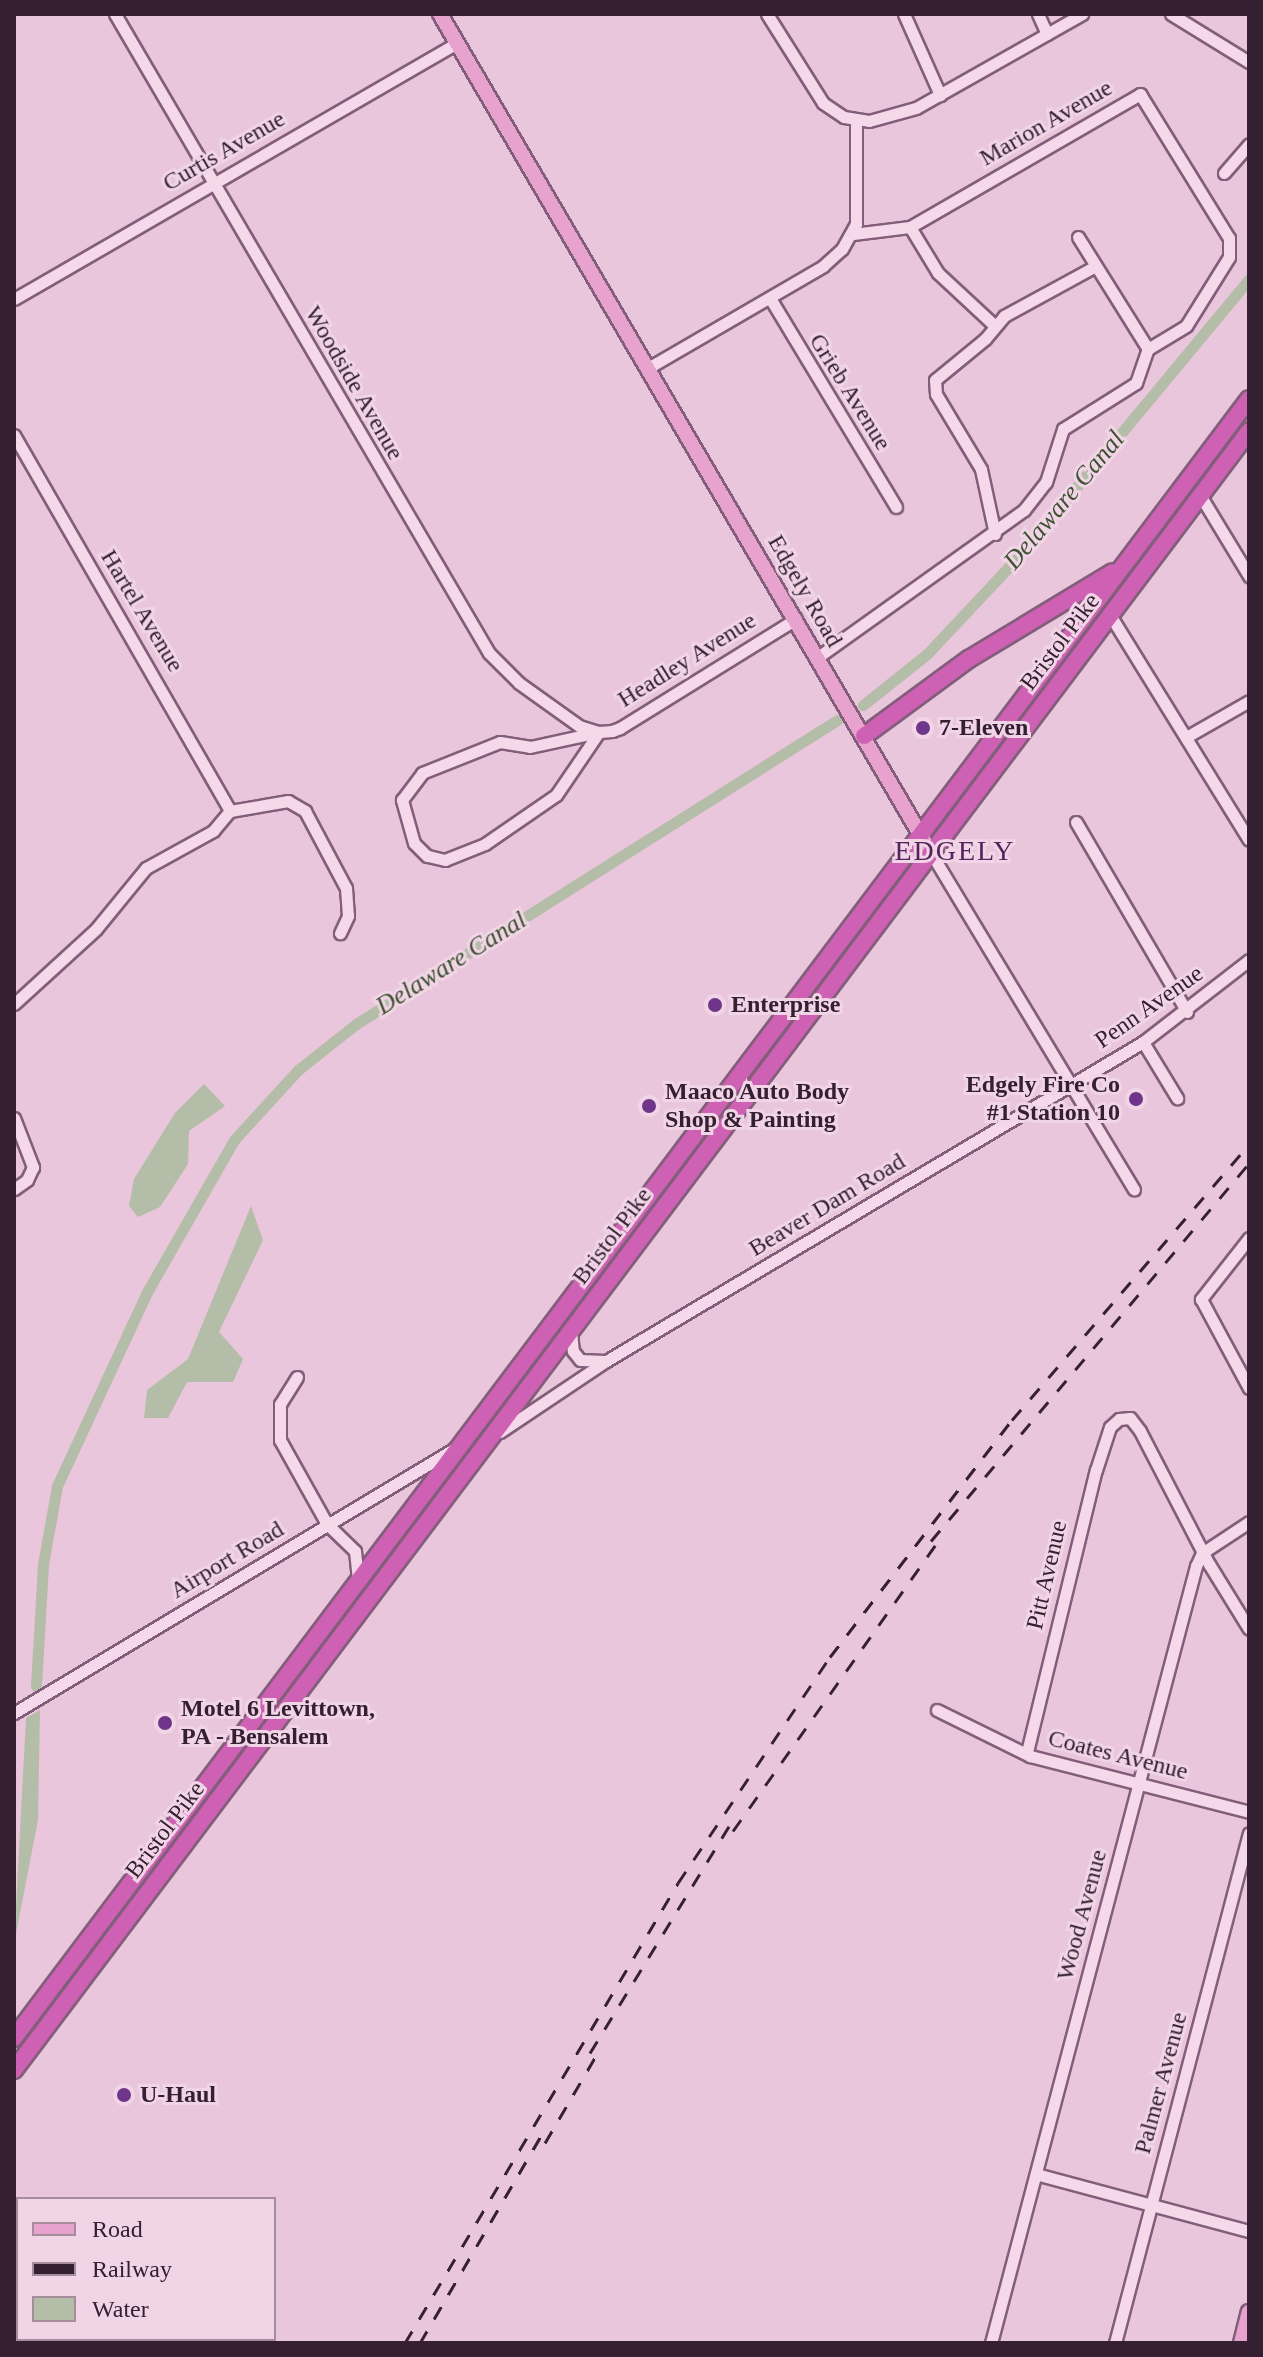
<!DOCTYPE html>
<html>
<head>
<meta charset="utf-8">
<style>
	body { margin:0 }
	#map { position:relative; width:1263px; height:2357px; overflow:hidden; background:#e9c6db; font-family:"Times New Roman",serif }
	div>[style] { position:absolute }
	.water>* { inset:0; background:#b4bda7 }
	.canal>* { height:11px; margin:-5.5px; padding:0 5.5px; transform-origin:5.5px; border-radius:5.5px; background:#b4bda7 }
	.roads { filter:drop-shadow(2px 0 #825e7a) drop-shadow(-2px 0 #825e7a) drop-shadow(0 2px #825e7a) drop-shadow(0 -2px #825e7a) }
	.minor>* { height:11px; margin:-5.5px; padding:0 5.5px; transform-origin:5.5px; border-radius:5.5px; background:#f5d8ea }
	.major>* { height:14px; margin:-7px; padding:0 7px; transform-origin:7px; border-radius:7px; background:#e8a2ce }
	.highway>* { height:16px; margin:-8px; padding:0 8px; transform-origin:8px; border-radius:8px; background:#ce61b4 }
	.rail>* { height:3px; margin-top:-1.5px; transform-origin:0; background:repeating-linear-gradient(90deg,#342031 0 14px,transparent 0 28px) }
	.dots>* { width:22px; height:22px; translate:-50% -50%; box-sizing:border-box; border:4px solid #f1d5e6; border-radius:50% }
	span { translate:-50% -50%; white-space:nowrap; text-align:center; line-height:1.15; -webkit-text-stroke:6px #f1d5e6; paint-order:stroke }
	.street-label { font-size:24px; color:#342031 }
	.poi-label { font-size:24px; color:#342031; font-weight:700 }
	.left { translate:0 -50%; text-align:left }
	.right { translate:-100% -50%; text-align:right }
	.water-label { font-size:26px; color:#3e5231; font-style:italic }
	.quarter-label { font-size:28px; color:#56245c; letter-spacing:2px }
	.frame { position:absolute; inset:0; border:16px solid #342031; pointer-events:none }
	.legend { position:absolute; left:16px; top:2197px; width:260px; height:144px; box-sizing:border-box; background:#f1d5e6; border:2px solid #a58d9e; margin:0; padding:10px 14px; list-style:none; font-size:24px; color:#342031 }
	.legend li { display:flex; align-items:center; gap:16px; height:40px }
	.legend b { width:40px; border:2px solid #a58d9e }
</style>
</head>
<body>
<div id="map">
	<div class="water">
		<i style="clip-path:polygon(204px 1084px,225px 1106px,189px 1131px,188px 1164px,160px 1207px,138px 1217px,129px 1206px,134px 1179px,175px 1113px)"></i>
		<i style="clip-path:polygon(251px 1206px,263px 1240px,219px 1332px,243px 1359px,233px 1382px,187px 1382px,168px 1418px,144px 1418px,147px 1390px,188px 1359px)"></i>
		<i style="clip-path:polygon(40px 1710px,38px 1820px,14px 1944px,26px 1718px)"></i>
	</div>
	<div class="canal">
		<i style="left:863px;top:705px;width:82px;rotate:-38.6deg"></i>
		<i style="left:927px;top:654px;width:136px;rotate:-46.8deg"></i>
		<i style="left:1020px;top:555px;width:359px;rotate:-50.3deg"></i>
		<i style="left:36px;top:1686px;width:122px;rotate:-86.7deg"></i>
		<i style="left:43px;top:1564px;width:79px;rotate:-79.8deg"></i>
		<i style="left:57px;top:1486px;width:214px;rotate:-65.1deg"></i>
		<i style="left:147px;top:1292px;width:175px;rotate:-60.2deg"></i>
		<i style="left:234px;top:1140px;width:95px;rotate:-47.6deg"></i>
		<i style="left:298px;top:1070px;width:74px;rotate:-38.4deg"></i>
		<i style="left:356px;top:1024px;width:569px;rotate:-32.29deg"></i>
	</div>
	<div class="roads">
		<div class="minor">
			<i style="left:115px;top:14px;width:740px;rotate:59.66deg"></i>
			<i style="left:489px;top:653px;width:42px;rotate:45deg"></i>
			<i style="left:519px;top:683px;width:74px;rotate:35.6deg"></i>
			<i style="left:579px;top:726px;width:21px;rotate:17deg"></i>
			<i style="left:767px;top:14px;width:105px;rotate:57.8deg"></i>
			<i style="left:823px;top:103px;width:25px;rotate:34deg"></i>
			<i style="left:844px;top:117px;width:25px;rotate:9deg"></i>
			<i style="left:869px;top:121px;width:49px;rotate:-15.5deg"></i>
			<i style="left:916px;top:108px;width:191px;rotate:-29.5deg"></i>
			<i style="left:904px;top:14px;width:89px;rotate:66deg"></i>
			<i style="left:1038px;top:14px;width:22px;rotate:66deg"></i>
			<i style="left:1171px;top:14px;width:92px;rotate:31.6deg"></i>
			<i style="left:1224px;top:173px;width:38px;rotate:-49deg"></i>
			<i style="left:910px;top:227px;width:54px;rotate:58.7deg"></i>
			<i style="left:938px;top:273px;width:78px;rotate:42.9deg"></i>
			<i style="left:853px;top:234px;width:57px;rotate:-7deg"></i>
			<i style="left:910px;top:227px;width:266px;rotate:-30deg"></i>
			<i style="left:1140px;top:94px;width:169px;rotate:58.3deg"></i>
			<i style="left:1229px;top:238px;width:19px;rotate:90deg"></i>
			<i style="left:1229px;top:257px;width:81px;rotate:121.9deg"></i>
			<i style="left:1186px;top:326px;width:44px;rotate:148.8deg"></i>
			<i style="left:1148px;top:349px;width:132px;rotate:-122deg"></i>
			<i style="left:770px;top:298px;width:244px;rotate:58.9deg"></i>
			<i style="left:14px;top:299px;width:512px;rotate:-30.02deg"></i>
			<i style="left:648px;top:368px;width:203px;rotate:-30.2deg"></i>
			<i style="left:823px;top:266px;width:25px;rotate:-42deg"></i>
			<i style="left:842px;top:249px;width:29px;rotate:-61deg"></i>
			<i style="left:856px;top:224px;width:104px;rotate:-90deg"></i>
			<i style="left:14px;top:435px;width:434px;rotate:60.1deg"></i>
			<i style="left:1200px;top:495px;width:95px;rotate:58.8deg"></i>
			<i style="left:995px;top:534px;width:66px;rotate:-102.2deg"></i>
			<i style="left:981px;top:469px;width:87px;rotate:-121deg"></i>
			<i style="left:936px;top:394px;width:14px;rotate:-94deg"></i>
			<i style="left:935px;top:380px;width:65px;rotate:-39.4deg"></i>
			<i style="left:985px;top:339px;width:30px;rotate:-50deg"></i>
			<i style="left:1004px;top:316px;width:102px;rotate:-28.6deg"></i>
			<i style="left:1110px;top:615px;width:264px;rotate:58.3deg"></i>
			<i style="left:818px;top:657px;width:253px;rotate:-35.5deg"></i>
			<i style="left:1024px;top:510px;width:36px;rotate:-52deg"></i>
			<i style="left:1046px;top:482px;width:56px;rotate:-72.2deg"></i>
			<i style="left:1063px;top:429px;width:86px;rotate:-32.2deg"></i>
			<i style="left:1136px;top:383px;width:36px;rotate:-71deg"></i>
			<i style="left:599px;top:732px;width:76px;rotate:124.3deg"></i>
			<i style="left:556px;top:795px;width:86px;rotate:145.4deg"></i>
			<i style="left:485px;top:844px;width:43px;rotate:158.2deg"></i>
			<i style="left:445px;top:860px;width:18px;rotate:-167deg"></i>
			<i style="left:427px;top:856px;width:18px;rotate:-135deg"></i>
			<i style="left:414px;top:843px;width:45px;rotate:-105.6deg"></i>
			<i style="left:402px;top:800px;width:34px;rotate:-53deg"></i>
			<i style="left:422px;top:773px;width:84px;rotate:-21.7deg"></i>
			<i style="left:500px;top:742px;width:30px;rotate:9deg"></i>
			<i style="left:530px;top:747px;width:71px;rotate:-12.3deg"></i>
			<i style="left:599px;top:732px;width:13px;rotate:-4deg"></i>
			<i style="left:612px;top:731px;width:9px;rotate:-21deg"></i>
			<i style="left:620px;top:728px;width:207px;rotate:-31.8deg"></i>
			<i style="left:1188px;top:736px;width:70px;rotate:-29.8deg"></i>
			<i style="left:230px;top:811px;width:59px;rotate:-9.8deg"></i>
			<i style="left:288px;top:801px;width:20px;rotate:30deg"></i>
			<i style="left:305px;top:811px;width:87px;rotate:62deg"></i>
			<i style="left:346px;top:888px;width:28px;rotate:86deg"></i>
			<i style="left:348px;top:916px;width:19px;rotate:115deg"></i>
			<i style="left:1076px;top:822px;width:220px;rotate:59.7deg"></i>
			<i style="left:931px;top:853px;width:393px;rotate:58.9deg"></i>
			<i style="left:14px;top:1004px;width:111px;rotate:-42.4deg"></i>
			<i style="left:96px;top:929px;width:79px;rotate:-50.7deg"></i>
			<i style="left:146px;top:868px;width:77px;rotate:-28.9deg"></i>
			<i style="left:213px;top:831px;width:26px;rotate:-50deg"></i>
			<i style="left:1143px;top:1042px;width:66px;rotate:58.7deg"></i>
			<i style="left:14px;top:1118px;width:53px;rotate:68.8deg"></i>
			<i style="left:33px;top:1167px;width:14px;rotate:115deg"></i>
			<i style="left:27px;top:1180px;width:16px;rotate:145deg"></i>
			<i style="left:1249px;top:1238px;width:78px;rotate:128.2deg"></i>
			<i style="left:1201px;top:1299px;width:101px;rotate:61.7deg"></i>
			<i style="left:571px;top:1330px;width:21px;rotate:85deg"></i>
			<i style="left:573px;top:1351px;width:11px;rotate:52deg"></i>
			<i style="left:580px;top:1360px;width:25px;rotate:2deg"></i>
			<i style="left:297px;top:1377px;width:32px;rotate:122deg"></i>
			<i style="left:280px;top:1404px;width:36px;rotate:90deg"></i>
			<i style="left:280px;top:1440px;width:96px;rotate:60.8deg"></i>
			<i style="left:327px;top:1524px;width:39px;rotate:44deg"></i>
			<i style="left:355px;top:1551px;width:29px;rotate:84deg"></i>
			<i style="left:500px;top:1432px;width:128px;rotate:-33.8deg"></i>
			<i style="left:606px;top:1361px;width:625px;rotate:-30.71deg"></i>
			<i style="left:1143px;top:1042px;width:134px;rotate:-37.7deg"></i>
			<i style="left:937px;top:1710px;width:104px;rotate:26.3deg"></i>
			<i style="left:1030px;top:1756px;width:226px;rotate:14.3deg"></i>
			<i style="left:14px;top:1713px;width:511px;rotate:-30.98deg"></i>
			<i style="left:1027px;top:1752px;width:290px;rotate:-76.3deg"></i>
			<i style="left:1096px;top:1470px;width:45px;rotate:-72deg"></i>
			<i style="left:1110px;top:1427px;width:12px;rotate:-42deg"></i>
			<i style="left:1119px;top:1419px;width:11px;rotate:-5deg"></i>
			<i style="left:1130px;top:1418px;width:16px;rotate:52deg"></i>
			<i style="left:1140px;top:1431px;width:150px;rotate:62.6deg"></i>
			<i style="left:1209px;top:1564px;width:76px;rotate:58.4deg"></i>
			<i style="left:1036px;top:2174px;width:220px;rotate:15deg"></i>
			<i style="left:991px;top:2343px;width:804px;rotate:-75.22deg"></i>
			<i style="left:1196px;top:1566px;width:14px;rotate:-65deg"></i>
			<i style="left:1202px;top:1553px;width:56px;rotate:-33.4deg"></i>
			<i style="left:1115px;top:2343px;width:527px;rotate:-75.28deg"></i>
		</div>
		<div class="major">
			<i style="left:440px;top:14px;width:972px;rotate:59.66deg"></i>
			<i style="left:1241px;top:2343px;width:32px;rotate:-76deg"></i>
		</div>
		<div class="highway">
			<i style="left:864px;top:736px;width:130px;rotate:-36.3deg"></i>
			<i style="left:969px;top:659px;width:168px;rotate:-31.1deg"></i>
			<i style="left:14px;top:2038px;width:2052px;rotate:-53deg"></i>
			<i style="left:14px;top:2070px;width:2052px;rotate:-53deg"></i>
		</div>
	</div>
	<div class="rail">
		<i style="left:931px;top:1541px;width:494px;rotate:-49.9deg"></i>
		<i style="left:733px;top:1831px;width:364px;rotate:-54.7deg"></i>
		<i style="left:590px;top:2053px;width:276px;rotate:-58.5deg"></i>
		<i style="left:545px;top:2143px;width:111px;rotate:-59.7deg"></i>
		<i style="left:405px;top:2343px;width:535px;rotate:-59.31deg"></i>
		<i style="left:678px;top:1883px;width:272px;rotate:-56.1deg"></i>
		<i style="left:830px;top:1657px;width:299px;rotate:-52.5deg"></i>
		<i style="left:1012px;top:1420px;width:364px;rotate:-49.3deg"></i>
		<i style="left:420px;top:2343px;width:248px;rotate:-59.7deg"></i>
	</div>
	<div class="dots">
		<i style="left:923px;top:728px;background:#6e358a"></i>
		<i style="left:715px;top:1005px;background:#6e358a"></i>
		<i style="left:1136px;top:1099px;background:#6e358a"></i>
		<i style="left:649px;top:1106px;background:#6e358a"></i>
		<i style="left:165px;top:1723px;background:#6e358a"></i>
		<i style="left:124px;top:2095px;background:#6e358a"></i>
	</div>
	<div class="street-label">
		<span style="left:1046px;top:123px;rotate:-30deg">Marion Avenue</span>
		<span style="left:224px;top:151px;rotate:-30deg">Curtis Avenue</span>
		<span style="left:354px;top:383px;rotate:60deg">Woodside Avenue</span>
		<span style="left:850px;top:392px;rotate:58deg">Grieb Avenue</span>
		<span style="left:805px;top:591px;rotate:60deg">Edgely Road</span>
		<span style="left:142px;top:611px;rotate:59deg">Hartel Avenue</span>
		<span style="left:1060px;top:642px;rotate:-53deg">Bristol Pike</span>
		<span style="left:687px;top:660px;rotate:-32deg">Headley Avenue</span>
		<span style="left:1149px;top:1007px;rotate:-35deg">Penn Avenue</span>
		<span style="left:827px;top:1205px;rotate:-31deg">Beaver Dam Road</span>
		<span style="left:612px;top:1236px;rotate:-53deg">Bristol Pike</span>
		<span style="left:227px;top:1560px;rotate:-31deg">Airport Road</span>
		<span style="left:1047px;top:1575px;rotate:-77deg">Pitt Avenue</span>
		<span style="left:1118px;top:1755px;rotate:14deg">Coates Avenue</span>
		<span style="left:165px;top:1830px;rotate:-53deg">Bristol Pike</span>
		<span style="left:1082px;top:1915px;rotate:-75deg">Wood Avenue</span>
		<span style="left:1161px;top:2083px;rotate:-75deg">Palmer Avenue</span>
	</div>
	<div class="poi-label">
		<span class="left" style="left:939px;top:728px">7-Eleven</span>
		<span class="left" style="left:731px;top:1005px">Enterprise</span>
		<span class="right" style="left:1120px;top:1099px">Edgely Fire Co<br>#1 Station 10</span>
		<span class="left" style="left:665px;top:1106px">Maaco Auto Body<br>Shop &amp; Painting</span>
		<span class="left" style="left:181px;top:1723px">Motel 6 Levittown,<br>PA - Bensalem</span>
		<span class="left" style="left:140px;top:2095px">U-Haul</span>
	</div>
	<div class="water-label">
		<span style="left:1064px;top:500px;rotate:-50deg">Delaware Canal</span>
		<span style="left:451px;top:963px;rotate:-32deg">Delaware Canal</span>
	</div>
	<div class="quarter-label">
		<span style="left:955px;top:851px">EDGELY</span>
	</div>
	<div class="frame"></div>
	<ul class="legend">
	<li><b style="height:10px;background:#e8a2ce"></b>Road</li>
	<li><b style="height:10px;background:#342031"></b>Railway</li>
	<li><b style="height:22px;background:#b4bda7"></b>Water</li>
	</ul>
</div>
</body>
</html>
